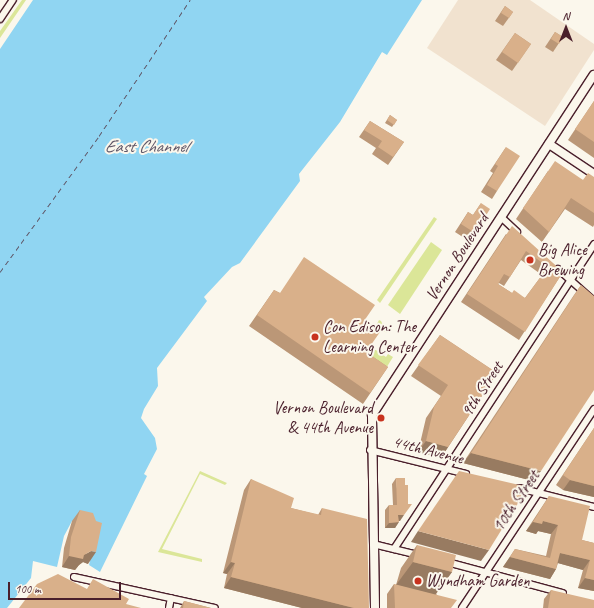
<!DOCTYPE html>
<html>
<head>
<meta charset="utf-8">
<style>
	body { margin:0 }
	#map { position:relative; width:594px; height:608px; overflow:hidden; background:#fbf7ec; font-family:Caveat,sans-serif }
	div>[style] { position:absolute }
	.built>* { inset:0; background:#f1e2cf }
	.green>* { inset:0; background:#dbe698 }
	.water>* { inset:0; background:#90d5f2 }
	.ferry>* { height:1px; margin-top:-0.5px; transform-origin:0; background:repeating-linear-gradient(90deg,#5f5667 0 5px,transparent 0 9px) }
	.roads { filter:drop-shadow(1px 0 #4a1f2b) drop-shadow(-1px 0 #4a1f2b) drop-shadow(0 1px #4a1f2b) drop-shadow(0 -1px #4a1f2b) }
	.street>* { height:6px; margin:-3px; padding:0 3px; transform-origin:3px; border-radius:3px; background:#fbf7ec }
	.secondary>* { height:8px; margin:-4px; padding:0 4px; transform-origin:4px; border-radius:4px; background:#fbf7ec }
	.wall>* { inset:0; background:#bb9777 }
	.shaded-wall>* { inset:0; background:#987b61 }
	.building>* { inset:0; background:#d9b08a }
	.dots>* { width:11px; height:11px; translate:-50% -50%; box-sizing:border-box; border:2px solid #fbf7ec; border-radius:50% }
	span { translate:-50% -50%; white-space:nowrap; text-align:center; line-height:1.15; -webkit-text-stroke:4px #fbf7ec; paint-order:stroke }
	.poi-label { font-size:17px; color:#4a1f2b }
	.left { translate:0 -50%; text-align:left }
	.right { translate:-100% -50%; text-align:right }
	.street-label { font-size:17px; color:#4a1f2b }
	.water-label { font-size:18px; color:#5f5667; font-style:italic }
	.north { position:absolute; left:546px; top:8px; width:40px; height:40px; -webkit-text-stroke:3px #fbf7ec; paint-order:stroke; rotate:0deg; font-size:11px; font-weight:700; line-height:16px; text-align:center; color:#4a1f2b }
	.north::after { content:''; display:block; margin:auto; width:14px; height:18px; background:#4a1f2b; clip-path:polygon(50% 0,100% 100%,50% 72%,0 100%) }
	.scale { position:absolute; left:8px; top:582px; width:113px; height:18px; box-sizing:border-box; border:2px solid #4a1f2b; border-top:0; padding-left:5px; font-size:12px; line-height:14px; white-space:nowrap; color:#4a1f2b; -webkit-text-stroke:3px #fbf7ec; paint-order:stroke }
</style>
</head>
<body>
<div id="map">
	<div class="built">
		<i style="clip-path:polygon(458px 0,530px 0,594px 44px,594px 50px,545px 126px,427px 48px)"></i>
	</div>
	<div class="green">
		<i style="clip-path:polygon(22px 0,26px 0,0 38px,0 31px)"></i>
		<i style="clip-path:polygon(434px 217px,437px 219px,380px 303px,377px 300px)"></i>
		<i style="clip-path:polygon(431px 242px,442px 250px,400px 314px,388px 305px)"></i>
		<i style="clip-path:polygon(379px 320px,381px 321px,387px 333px,376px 326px)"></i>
		<i style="clip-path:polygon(370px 346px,386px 357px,388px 354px,393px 357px,380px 378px,359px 363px)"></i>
		<i style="clip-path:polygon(200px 471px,227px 483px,225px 485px,200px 474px,162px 549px,202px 559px,202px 562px,158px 552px)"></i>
	</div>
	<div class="water">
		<i style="clip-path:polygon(33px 0,422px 0,387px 55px,382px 52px,340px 122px,299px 174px,300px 181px,240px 263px,232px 267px,204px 297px,207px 301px,157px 368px,158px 386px,144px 409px,141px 418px,155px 438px,157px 449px,144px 474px,147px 476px,100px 572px,89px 565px,92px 552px,72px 521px,64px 536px,57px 567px,33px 561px,31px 578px,7px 608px,0 608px,0 49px)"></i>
	</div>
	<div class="ferry">
		<i style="left:0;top:272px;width:168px;rotate:-53.9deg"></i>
		<i style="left:99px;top:136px;width:164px;rotate:-56.2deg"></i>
	</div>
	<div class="roads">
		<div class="street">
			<i style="left:0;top:19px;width:23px;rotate:-56deg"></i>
			<i style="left:501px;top:217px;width:22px;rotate:43deg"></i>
			<i style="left:558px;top:269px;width:48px;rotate:41.6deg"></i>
			<i style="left:370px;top:450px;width:99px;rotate:14deg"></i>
			<i style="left:519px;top:488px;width:77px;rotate:14.2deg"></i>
			<i style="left:373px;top:544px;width:46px;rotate:13.7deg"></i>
			<i style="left:394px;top:549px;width:365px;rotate:-56.7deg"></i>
			<i style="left:447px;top:562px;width:120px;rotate:15deg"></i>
			<i style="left:74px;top:577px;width:144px;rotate:12.4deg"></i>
			<i style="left:169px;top:608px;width:10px;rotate:-79deg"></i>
			<i style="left:462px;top:608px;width:239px;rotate:-56.4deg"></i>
		</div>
		<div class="secondary">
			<i style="left:549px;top:144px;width:54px;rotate:33.7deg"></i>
			<i style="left:375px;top:608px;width:193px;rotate:-90.9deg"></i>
			<i style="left:372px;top:415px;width:406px;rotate:-56.9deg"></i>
		</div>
	</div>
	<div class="wall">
		<i style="clip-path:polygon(505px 6px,513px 12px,503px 26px,495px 21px)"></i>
		<i style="clip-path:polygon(555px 32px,563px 37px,553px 52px,545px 47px)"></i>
		<i style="clip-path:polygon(515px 33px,531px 44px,512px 71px,496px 60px)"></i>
		<i style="clip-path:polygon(594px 101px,594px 158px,568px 140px)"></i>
		<i style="clip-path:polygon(390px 115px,397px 120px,392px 127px,385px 123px)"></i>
		<i style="clip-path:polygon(370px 121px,404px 142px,388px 165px,372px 154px,376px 148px,359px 137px)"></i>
		<i style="clip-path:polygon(506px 147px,497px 191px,492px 199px,481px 192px,493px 173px,490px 171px)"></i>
		<i style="clip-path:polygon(548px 171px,583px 180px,594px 177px,594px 225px,593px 227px,565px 209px,542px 242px,516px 219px)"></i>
		<i style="clip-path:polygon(481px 203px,475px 233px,469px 241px,455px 232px,468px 212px,473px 215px)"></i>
		<i style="clip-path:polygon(evenodd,506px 234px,563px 272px,519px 340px,461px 302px,506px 234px,521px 260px,542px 275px,525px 298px,512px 293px,498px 284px,499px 283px,504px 286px,521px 260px)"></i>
		<i style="clip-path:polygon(581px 285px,533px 481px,463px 463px,574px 295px)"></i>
		<i style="clip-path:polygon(274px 290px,280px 293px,364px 321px,366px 352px,388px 367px,363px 404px,249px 326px)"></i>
		<i style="clip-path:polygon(440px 335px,497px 373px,441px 458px,418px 452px,426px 418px,441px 396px,411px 376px)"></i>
		<i style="clip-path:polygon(594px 428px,594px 497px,563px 490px,556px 485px)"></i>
		<i style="clip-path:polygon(396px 478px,400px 521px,399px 521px,395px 528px,385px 528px,385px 510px,389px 505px,393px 505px,392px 484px)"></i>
		<i style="clip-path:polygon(251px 479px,291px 508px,318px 515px,322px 508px,369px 608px,302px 608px,224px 588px,227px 574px,223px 573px,244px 490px)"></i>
		<i style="clip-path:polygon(549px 496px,582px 540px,594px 543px,594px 591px,578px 588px,583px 570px,558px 563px,556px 569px,550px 579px,503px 567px,515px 549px,546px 556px,551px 534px,538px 531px,536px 534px,526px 531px)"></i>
		<i style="clip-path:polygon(80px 510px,88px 564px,83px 562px,79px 565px,75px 570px,62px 567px,64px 548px,72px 521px)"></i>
		<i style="clip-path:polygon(417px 545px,452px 572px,436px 594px,451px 608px,387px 608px,387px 594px,394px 584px,396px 585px,401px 568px)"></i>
		<i style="clip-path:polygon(551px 590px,594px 608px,543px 608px,544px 599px)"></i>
		<i style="clip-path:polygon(184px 601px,211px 608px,180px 608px)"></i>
	</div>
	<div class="shaded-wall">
		<i style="clip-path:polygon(426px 441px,448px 447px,441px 458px,418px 452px)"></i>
		<i style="clip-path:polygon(471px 453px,541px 471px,533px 481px,463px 463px)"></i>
		<i style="clip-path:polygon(570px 480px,594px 486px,594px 497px,563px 490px)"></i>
		<i style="clip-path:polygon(398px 515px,404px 515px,400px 521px,395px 521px)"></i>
		<i style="clip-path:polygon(543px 521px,558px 525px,551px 534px,538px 531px,536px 534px,526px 531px,533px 522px)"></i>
		<i style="clip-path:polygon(399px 522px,395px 528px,385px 528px,389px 523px)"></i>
		<i style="clip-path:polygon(418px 531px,489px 550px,481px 561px,411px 542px)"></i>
		<i style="clip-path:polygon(91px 551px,96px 552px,88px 564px,83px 562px,79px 565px,75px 570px,62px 567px,69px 556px,84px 555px)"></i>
		<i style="clip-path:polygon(560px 553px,590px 560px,583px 570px,554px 562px)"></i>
		<i style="clip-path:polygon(510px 557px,556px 569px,550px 579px,503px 567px)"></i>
		<i style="clip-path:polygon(231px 562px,235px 563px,227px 574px,223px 573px)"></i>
		<i style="clip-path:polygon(413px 562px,452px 572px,435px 595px,396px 585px)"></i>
		<i style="clip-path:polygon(231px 577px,354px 608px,302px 608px,224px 588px)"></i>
		<i style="clip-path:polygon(585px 578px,594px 580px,594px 591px,578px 588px)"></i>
	</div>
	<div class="building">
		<i style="clip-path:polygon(505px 6px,513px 12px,509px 18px,501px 13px)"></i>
		<i style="clip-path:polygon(555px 32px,563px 37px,559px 44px,551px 39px)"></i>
		<i style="clip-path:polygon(515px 33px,531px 44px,518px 63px,502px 52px)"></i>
		<i style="clip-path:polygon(594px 101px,594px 142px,575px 129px)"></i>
		<i style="clip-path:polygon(390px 115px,397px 120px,394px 125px,387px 120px)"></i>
		<i style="clip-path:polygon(370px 121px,404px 142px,393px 157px,378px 147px,382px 141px,364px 130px)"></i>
		<i style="clip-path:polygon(506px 147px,520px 156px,497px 191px,487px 185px,498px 166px,495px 164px)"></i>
		<i style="clip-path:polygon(555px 161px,583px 180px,588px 173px,594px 177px,594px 213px,571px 198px,549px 232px,523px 208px)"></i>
		<i style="clip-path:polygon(481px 203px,490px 209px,475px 233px,461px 224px,468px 212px,473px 215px)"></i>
		<i style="clip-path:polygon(evenodd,512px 226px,563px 272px,525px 332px,467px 294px,512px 226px,526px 251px,548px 267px,525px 298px,514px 290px,512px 293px,498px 284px,504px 274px,510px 277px,526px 251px)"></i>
		<i style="clip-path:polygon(304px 257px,375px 305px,364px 321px,380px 332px,366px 352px,388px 367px,370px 393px,257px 315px,274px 290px,280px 293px)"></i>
		<i style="clip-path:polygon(581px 285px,594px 296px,594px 390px,541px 471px,471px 453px)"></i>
		<i style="clip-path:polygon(440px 335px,497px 373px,448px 447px,426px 441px,434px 407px,448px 385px,418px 365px)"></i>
		<i style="clip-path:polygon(594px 428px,594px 486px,570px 480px,563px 475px)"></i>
		<i style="clip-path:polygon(459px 471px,528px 487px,489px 550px,418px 531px)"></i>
		<i style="clip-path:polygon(396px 478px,405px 478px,405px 485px,408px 485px,408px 504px,412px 504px,404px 515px,398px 515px,399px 522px,389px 523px,389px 505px,397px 505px)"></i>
		<i style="clip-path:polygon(251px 479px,294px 498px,291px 508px,321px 515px,322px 508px,367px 519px,369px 608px,354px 608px,231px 577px,235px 563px,231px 562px)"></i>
		<i style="clip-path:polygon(549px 496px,590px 506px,582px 540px,594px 543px,594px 580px,585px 578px,590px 560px,560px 553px,556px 569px,510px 557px,515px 549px,550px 558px,558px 525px,543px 521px,542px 524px,533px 522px)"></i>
		<i style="clip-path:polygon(80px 510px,93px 513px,96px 521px,102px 523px,96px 552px,91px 551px,84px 555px,83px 559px,69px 556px,71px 537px)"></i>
		<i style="clip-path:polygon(417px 545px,456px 555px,452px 572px,413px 562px)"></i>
		<i style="clip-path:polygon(58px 574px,87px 589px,93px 579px,129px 599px,126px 604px,141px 608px,19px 608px,37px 584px)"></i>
		<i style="clip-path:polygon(394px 584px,457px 600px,451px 608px,395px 608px)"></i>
		<i style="clip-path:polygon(551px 590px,594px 600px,594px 608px,548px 608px)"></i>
		<i style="clip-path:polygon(184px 601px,211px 608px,183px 608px)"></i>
	</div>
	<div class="dots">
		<i style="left:530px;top:260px;background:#c8321e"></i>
		<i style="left:315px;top:337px;background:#c8321e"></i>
		<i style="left:381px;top:418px;background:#c8321e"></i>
		<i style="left:418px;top:581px;background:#c8321e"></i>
	</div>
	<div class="poi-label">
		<span class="left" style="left:538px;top:260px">Big Alice<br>Brewing</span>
		<span class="left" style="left:323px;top:337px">Con Edison: The<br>Learning Center</span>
		<span class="right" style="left:373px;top:418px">Vernon Boulevard<br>&amp; 44th Avenue</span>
		<span class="left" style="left:426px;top:581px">Wyndham Garden</span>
	</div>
	<div class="street-label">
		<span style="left:457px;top:257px;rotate:-57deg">Vernon Boulevard</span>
		<span style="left:482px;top:389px;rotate:-57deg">9th Street</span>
		<span style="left:428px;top:450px;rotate:14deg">44th Avenue</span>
		<span style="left:516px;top:501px;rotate:-56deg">10th Street</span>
	</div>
	<div class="water-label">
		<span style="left:146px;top:146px">East Channel</span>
	</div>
	<div class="north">N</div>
	<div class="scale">100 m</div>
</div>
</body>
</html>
